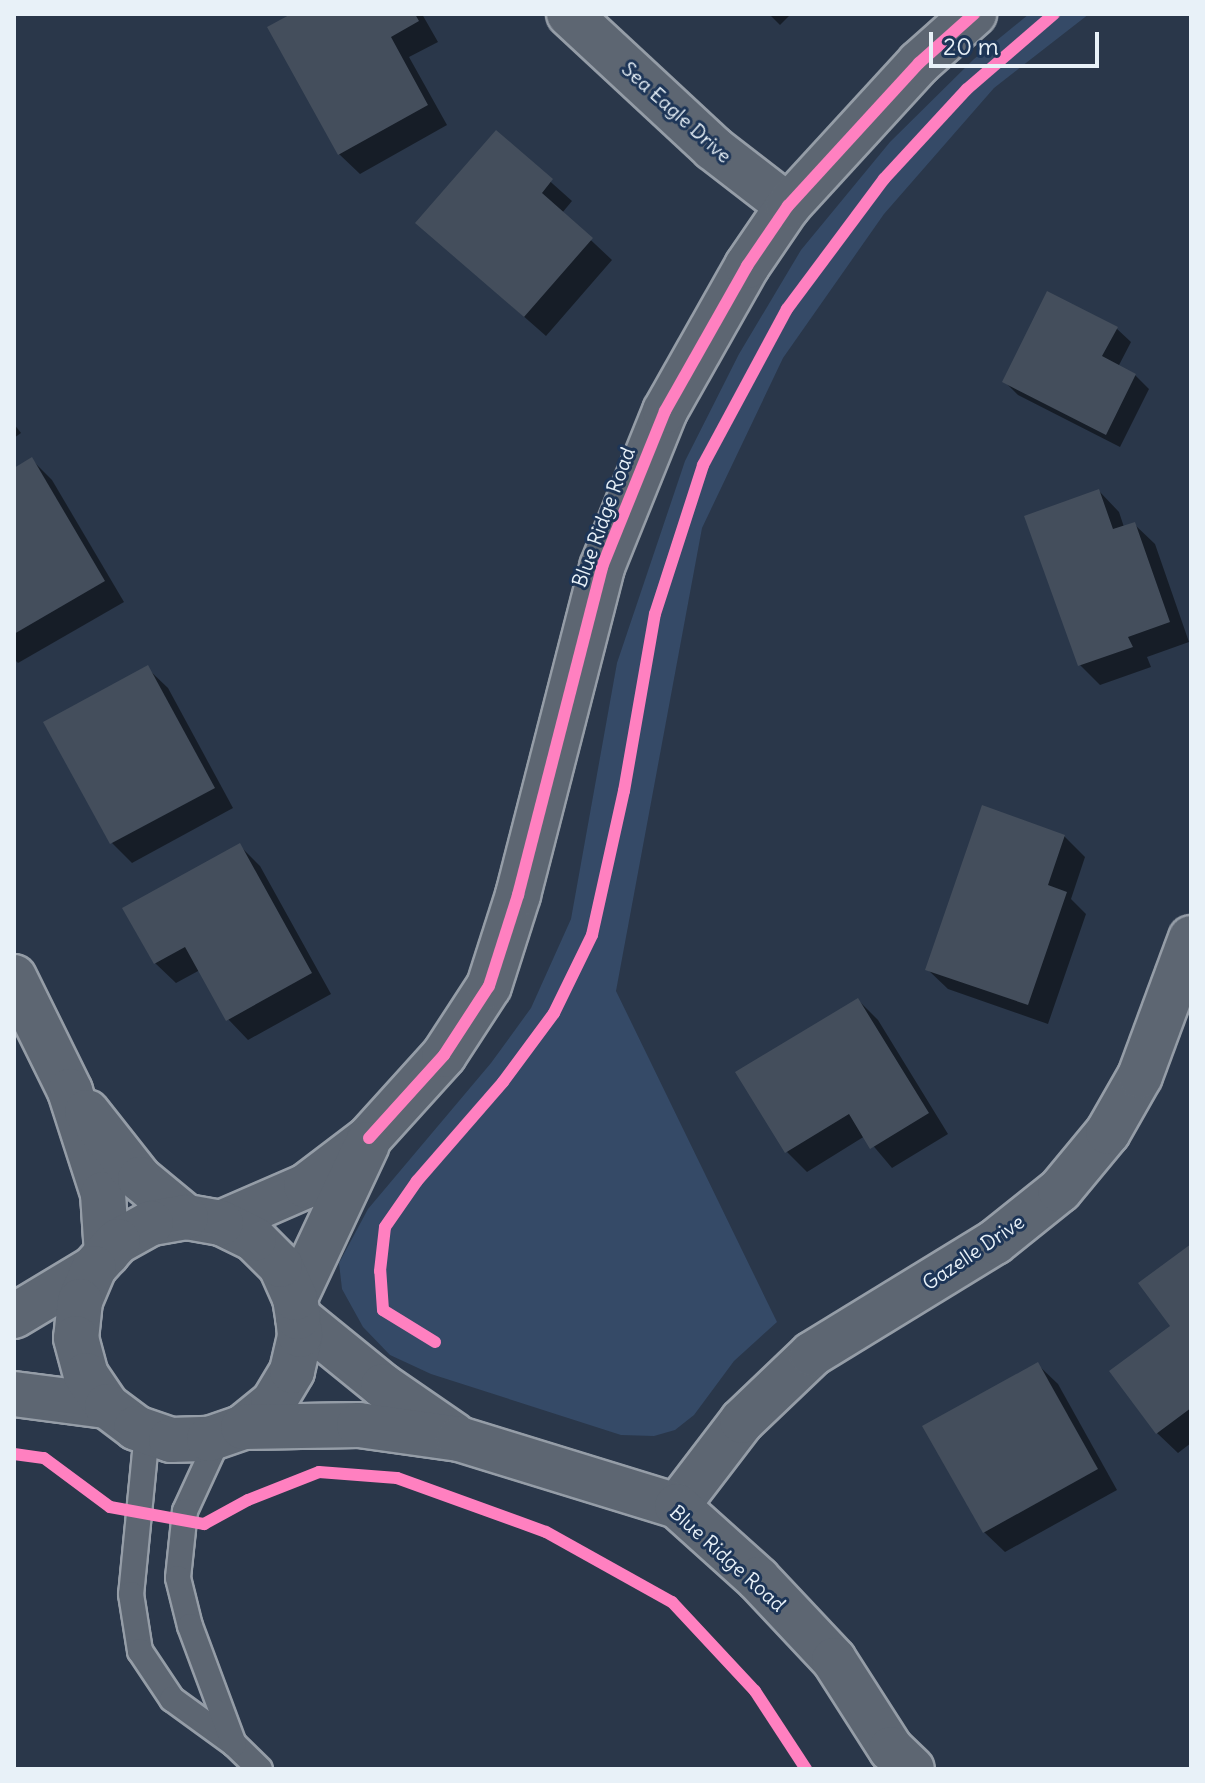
<!DOCTYPE html>
<html>
<head>
<meta charset="utf-8">
<style>
	body { margin:0 }
	#map { position:relative; width:1205px; height:1783px; overflow:hidden; background:#2a374a; font-family:Delius,sans-serif }
	div>[style] { position:absolute }
	.green>* { inset:0; background:#354a67 }
	.shadow>* { inset:0; background:#0007 }
	.building>* { inset:0; background:#444e5c }
	.roads { filter:drop-shadow(2px 0 #959da7) drop-shadow(-2px 0 #959da7) drop-shadow(0 2px #959da7) drop-shadow(0 -2px #959da7) }
	.lane>* { height:24px; margin:-12px; padding:0 12px; transform-origin:12px; border-radius:12px; background:#5d6672 }
	.street>* { height:44px; margin:-22px; padding:0 22px; transform-origin:22px; border-radius:22px; background:#5d6672 }
	.secondary>* { height:44px; margin:-22px; padding:0 22px; transform-origin:22px; border-radius:22px; background:#5d6672 }
	.cycleway>* { height:12px; margin:-6px; padding:0 6px; transform-origin:6px; border-radius:6px; background:#ff80c0 }
	span { translate:-50% -50%; white-space:nowrap; text-align:center; line-height:1.15; -webkit-text-stroke:6px #1d3557; paint-order:stroke }
	.street-label { font-size:20px; color:#e8f1f8 }
	.frame { position:absolute; inset:0; border:16px solid #e8f1f8; pointer-events:none }
	.scale { position:absolute; left:929px; top:32px; width:170px; height:36px; box-sizing:border-box; border:4px solid #e8f1f8; border-top:0; padding-left:10px; font-size:24px; line-height:28px; white-space:nowrap; color:#e8f1f8; -webkit-text-stroke:6px #1d3557; paint-order:stroke }
</style>
</head>
<body>
<div id="map">
	<div class="green">
		<i style="clip-path:polygon(1029px 14px,1089px 14px,994px 88px,884px 214px,783px 358px,702px 528px,616px 991px,777px 1322px,734px 1361px,694px 1415px,675px 1430px,654px 1436px,621px 1435px,431px 1374px,390px 1355px,363px 1327px,342px 1289px,339px 1263px,368px 1209px,491px 1063px,531px 1008px,571px 919px,617px 663px,685px 461px,739px 354px,801px 250px,890px 142px,974px 59px)"></i>
	</div>
	<div class="shadow">
		<i style="clip-path:polygon(295px 14px,422px 14px,438px 42px,409px 57px,447px 125px,360px 174px,339px 154px)"></i>
		<i style="clip-path:polygon(769px 14px,791px 14px,780px 25px)"></i>
		<i style="clip-path:polygon(496px 133px,572px 201px,562px 213px,612px 260px,546px 336px,418px 223px)"></i>
		<i style="clip-path:polygon(1116px 328px,1131px 342px,1118px 367px,1135px 375px,1149px 389px,1120px 447px,1018px 395px,1004px 381px)"></i>
		<i style="clip-path:polygon(14px 424px,21px 433px,14px 438px)"></i>
		<i style="clip-path:polygon(32px 460px,52px 480px,124px 602px,18px 663px,14px 659px,14px 470px)"></i>
		<i style="clip-path:polygon(1099px 491px,1119px 512px,1124px 527px,1134px 524px,1155px 544px,1189px 642px,1147px 657px,1151px 667px,1100px 685px,1080px 665px)"></i>
		<i style="clip-path:polygon(147px 668px,168px 688px,233px 808px,132px 863px,112px 843px,46px 723px)"></i>
		<i style="clip-path:polygon(1064px 836px,1085px 857px,1071px 899px,1086px 914px,1048px 1024px,948px 989px,927px 969px)"></i>
		<i style="clip-path:polygon(240px 846px,260px 866px,331px 994px,248px 1040px,228px 1019px,200px 970px,176px 983px,155px 963px)"></i>
		<i style="clip-path:polygon(858px 1000px,878px 1020px,948px 1134px,892px 1168px,865px 1136px,807px 1172px,787px 1152px)"></i>
		<i style="clip-path:polygon(1191px 1247px,1191px 1443px,1178px 1453px,1157px 1433px,1112px 1371px,1172px 1326px)"></i>
		<i style="clip-path:polygon(1037px 1364px,1058px 1384px,1117px 1490px,1005px 1552px,984px 1532px)"></i>
	</div>
	<div class="building">
		<i style="clip-path:polygon(291px 14px,415px 14px,419px 21px,391px 37px,428px 105px,338px 155px,267px 27px)"></i>
		<i style="clip-path:polygon(496px 130px,553px 179px,542px 193px,593px 238px,524px 317px,415px 223px)"></i>
		<i style="clip-path:polygon(1047px 291px,1118px 327px,1102px 356px,1136px 374px,1106px 435px,1002px 382px)"></i>
		<i style="clip-path:polygon(32px 457px,105px 581px,14px 634px,14px 468px)"></i>
		<i style="clip-path:polygon(1099px 489px,1113px 529px,1135px 522px,1170px 622px,1128px 637px,1133px 647px,1078px 666px,1024px 516px)"></i>
		<i style="clip-path:polygon(148px 665px,215px 788px,110px 844px,43px 722px)"></i>
		<i style="clip-path:polygon(982px 805px,1065px 835px,1048px 885px,1067px 892px,1028px 1005px,925px 970px)"></i>
		<i style="clip-path:polygon(240px 843px,312px 973px,226px 1021px,185px 947px,154px 964px,122px 908px)"></i>
		<i style="clip-path:polygon(858px 998px,929px 1113px,870px 1149px,849px 1114px,785px 1153px,735px 1072px)"></i>
		<i style="clip-path:polygon(1191px 1244px,1191px 1408px,1156px 1434px,1109px 1371px,1170px 1326px,1138px 1283px)"></i>
		<i style="clip-path:polygon(1038px 1362px,1098px 1469px,983px 1533px,922px 1426px)"></i>
	</div>
	<div class="roads">
		<div class="lane">
			<i style="left:147px;top:1432px;width:163px;rotate:95.6deg"></i>
			<i style="left:131px;top:1594px;width:58px;rotate:81deg"></i>
			<i style="left:140px;top:1651px;width:58px;rotate:56.3deg"></i>
			<i style="left:172px;top:1699px;width:77px;rotate:36deg"></i>
			<i style="left:234px;top:1744px;width:36px;rotate:44deg"></i>
			<i style="left:220px;top:1435px;width:84px;rotate:114.7deg"></i>
			<i style="left:185px;top:1511px;width:67px;rotate:96deg"></i>
			<i style="left:178px;top:1578px;width:49px;rotate:76deg"></i>
			<i style="left:190px;top:1626px;width:126px;rotate:69.6deg"></i>
		</div>
		<div class="street">
			<i style="left:569px;top:14px;width:197px;rotate:42.9deg"></i>
			<i style="left:713px;top:148px;width:95px;rotate:37.7deg"></i>
			<i style="left:14px;top:977px;width:127px;rotate:63.8deg"></i>
			<i style="left:70px;top:1091px;width:108px;rotate:72.2deg"></i>
			<i style="left:103px;top:1194px;width:60px;rotate:86.2deg"></i>
			<i style="left:87px;top:1112px;width:85px;rotate:51.7deg"></i>
			<i style="left:140px;top:1179px;width:60px;rotate:39.6deg"></i>
			<i style="left:221px;top:1223px;width:93px;rotate:-23.5deg"></i>
			<i style="left:306px;top:1186px;width:79px;rotate:-37.3deg"></i>
			<i style="left:369px;top:1138px;width:112px;rotate:-47.9deg"></i>
			<i style="left:444px;top:1055px;width:82px;rotate:-56.9deg"></i>
			<i style="left:489px;top:986px;width:96px;rotate:-72.3deg"></i>
			<i style="left:518px;top:895px;width:339px;rotate:-75.6deg"></i>
			<i style="left:602px;top:567px;width:168px;rotate:-68deg"></i>
			<i style="left:665px;top:411px;width:167px;rotate:-60.5deg"></i>
			<i style="left:747px;top:266px;width:73px;rotate:-55.7deg"></i>
			<i style="left:788px;top:206px;width:194px;rotate:-47.5deg"></i>
			<i style="left:919px;top:63px;width:74px;rotate:-41.7deg"></i>
			<i style="left:295px;top:1298px;width:170px;rotate:-64.9deg"></i>
			<i style="left:677px;top:1506px;width:107px;rotate:-52.6deg"></i>
			<i style="left:742px;top:1421px;width:97px;rotate:-43.7deg"></i>
			<i style="left:812px;top:1354px;width:215px;rotate:-31.5deg"></i>
			<i style="left:995px;top:1242px;width:83px;rotate:-38.7deg"></i>
			<i style="left:1060px;top:1190px;width:75px;rotate:-50.4deg"></i>
			<i style="left:1108px;top:1132px;width:64px;rotate:-60.3deg"></i>
			<i style="left:1140px;top:1076px;width:147px;rotate:-69.7deg"></i>
		</div>
		<div class="secondary">
			<i style="left:14px;top:1316px;width:93px;rotate:-31deg"></i>
			<i style="left:298px;top:1317px;width:109px;rotate:39.1deg"></i>
			<i style="left:383px;top:1386px;width:86px;rotate:34.6deg"></i>
			<i style="left:14px;top:1394px;width:94px;rotate:7.4deg"></i>
			<i style="left:243px;top:1427px;width:38px;rotate:-39deg"></i>
			<i style="left:273px;top:1403px;width:37px;rotate:-59deg"></i>
			<i style="left:292px;top:1371px;width:37px;rotate:-77deg"></i>
			<i style="left:300px;top:1335px;width:18px;rotate:-96deg"></i>
			<i style="left:298px;top:1317px;width:19px;rotate:-99deg"></i>
			<i style="left:295px;top:1298px;width:36px;rotate:-114deg"></i>
			<i style="left:280px;top:1265px;width:37px;rotate:-135deg"></i>
			<i style="left:254px;top:1239px;width:37px;rotate:-154deg"></i>
			<i style="left:221px;top:1223px;width:36px;rotate:-170deg"></i>
			<i style="left:186px;top:1217px;width:36px;rotate:170deg"></i>
			<i style="left:151px;top:1223px;width:38px;rotate:151deg"></i>
			<i style="left:118px;top:1241px;width:36px;rotate:132deg"></i>
			<i style="left:94px;top:1268px;width:36px;rotate:113deg"></i>
			<i style="left:80px;top:1301px;width:37px;rotate:96deg"></i>
			<i style="left:76px;top:1338px;width:38px;rotate:75deg"></i>
			<i style="left:86px;top:1375px;width:37px;rotate:56deg"></i>
			<i style="left:107px;top:1406px;width:36px;rotate:37deg"></i>
			<i style="left:136px;top:1428px;width:37px;rotate:19deg"></i>
			<i style="left:171px;top:1440px;width:38px;rotate:-2deg"></i>
			<i style="left:209px;top:1439px;width:36px;rotate:-19deg"></i>
			<i style="left:243px;top:1427px;width:116px;rotate:-1deg"></i>
			<i style="left:359px;top:1425px;width:101px;rotate:8deg"></i>
			<i style="left:459px;top:1439px;width:228px;rotate:17.1deg"></i>
			<i style="left:677px;top:1506px;width:109px;rotate:42deg"></i>
			<i style="left:758px;top:1579px;width:111px;rotate:46.8deg"></i>
			<i style="left:834px;top:1660px;width:106px;rotate:57.4deg"></i>
			<i style="left:891px;top:1749px;width:29px;rotate:44deg"></i>
		</div>
	</div>
	<div class="cycleway">
		<i style="left:369px;top:1138px;width:112px;rotate:-47.9deg"></i>
		<i style="left:444px;top:1055px;width:82px;rotate:-56.9deg"></i>
		<i style="left:489px;top:986px;width:96px;rotate:-72.3deg"></i>
		<i style="left:518px;top:895px;width:339px;rotate:-75.6deg"></i>
		<i style="left:602px;top:567px;width:168px;rotate:-68deg"></i>
		<i style="left:665px;top:411px;width:167px;rotate:-60.5deg"></i>
		<i style="left:747px;top:266px;width:73px;rotate:-55.7deg"></i>
		<i style="left:788px;top:206px;width:194px;rotate:-47.5deg"></i>
		<i style="left:919px;top:63px;width:74px;rotate:-41.7deg"></i>
		<i style="left:435px;top:1342px;width:61px;rotate:-148.4deg"></i>
		<i style="left:383px;top:1310px;width:39px;rotate:-94deg"></i>
		<i style="left:380px;top:1271px;width:44px;rotate:-83.5deg"></i>
		<i style="left:385px;top:1227px;width:56px;rotate:-55.2deg"></i>
		<i style="left:417px;top:1181px;width:131px;rotate:-49deg"></i>
		<i style="left:503px;top:1082px;width:86px;rotate:-53.5deg"></i>
		<i style="left:554px;top:1013px;width:87px;rotate:-64deg"></i>
		<i style="left:592px;top:935px;width:148px;rotate:-77.5deg"></i>
		<i style="left:624px;top:791px;width:180px;rotate:-80.1deg"></i>
		<i style="left:655px;top:614px;width:157px;rotate:-72.1deg"></i>
		<i style="left:703px;top:465px;width:177px;rotate:-61.7deg"></i>
		<i style="left:787px;top:309px;width:162px;rotate:-53.3deg"></i>
		<i style="left:884px;top:179px;width:122px;rotate:-47.3deg"></i>
		<i style="left:967px;top:89px;width:115px;rotate:-40.8deg"></i>
		<i style="left:14px;top:1454px;width:30px;rotate:8deg"></i>
		<i style="left:44px;top:1458px;width:82px;rotate:36.6deg"></i>
		<i style="left:110px;top:1507px;width:96px;rotate:10.3deg"></i>
		<i style="left:204px;top:1524px;width:50px;rotate:-28.6deg"></i>
		<i style="left:248px;top:1500px;width:76px;rotate:-21.5deg"></i>
		<i style="left:319px;top:1472px;width:78px;rotate:4.4deg"></i>
		<i style="left:397px;top:1478px;width:158px;rotate:19.9deg"></i>
		<i style="left:546px;top:1532px;width:144px;rotate:29.1deg"></i>
		<i style="left:672px;top:1602px;width:122px;rotate:47deg"></i>
		<i style="left:755px;top:1691px;width:93px;rotate:56.8deg"></i>
	</div>
	<div class="street-label">
		<span style="left:677px;top:112px;rotate:42deg">Sea Eagle Drive</span>
		<span style="left:603px;top:517px;rotate:-70deg">Blue Ridge Road</span>
		<span style="left:973px;top:1252px;rotate:-34deg">Gazelle Drive</span>
		<span style="left:728px;top:1558px;rotate:42deg">Blue Ridge Road</span>
	</div>
	<div class="frame"></div>
	<div class="scale">20 m</div>
</div>
</body>
</html>
